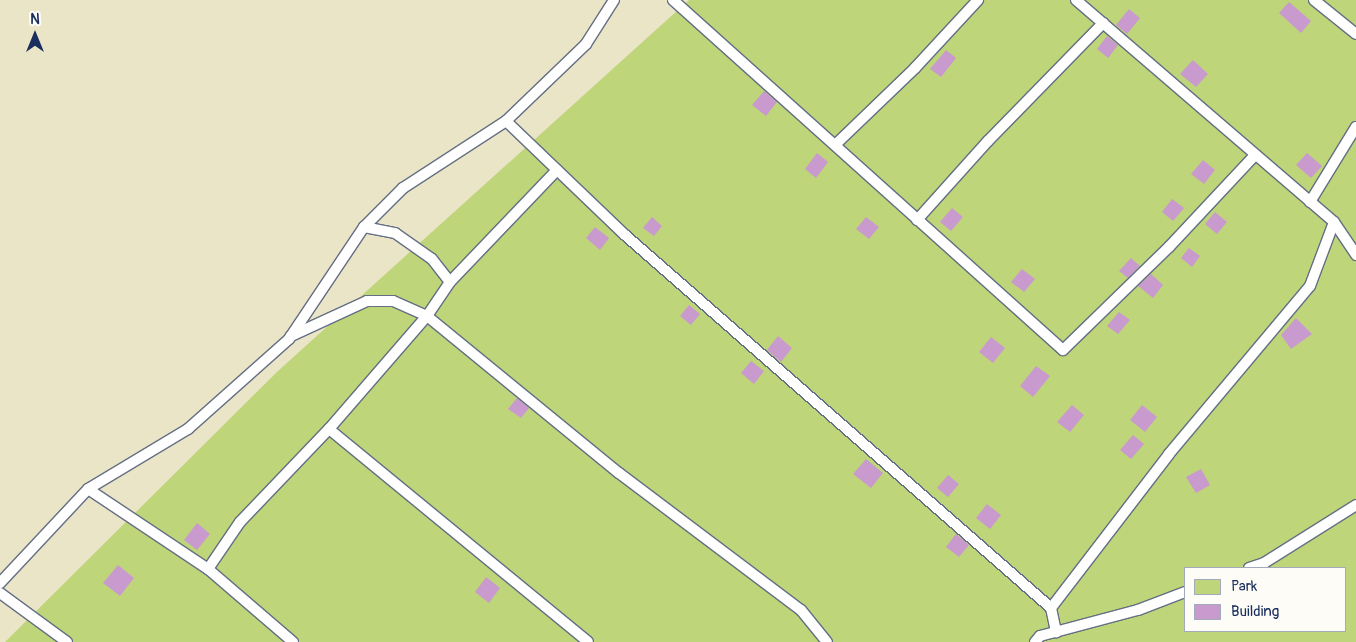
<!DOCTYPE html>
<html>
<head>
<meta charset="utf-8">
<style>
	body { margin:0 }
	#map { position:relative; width:1356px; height:642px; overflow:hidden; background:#ebe5c8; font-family:Pangolin,sans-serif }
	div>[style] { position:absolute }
	.green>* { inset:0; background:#bed579 }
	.building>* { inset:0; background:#c99acd }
	.roads { filter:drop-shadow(1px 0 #646f83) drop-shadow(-1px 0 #646f83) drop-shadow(0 1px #646f83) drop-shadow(0 -1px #646f83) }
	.lane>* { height:10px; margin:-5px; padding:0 5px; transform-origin:5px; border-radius:5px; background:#fff }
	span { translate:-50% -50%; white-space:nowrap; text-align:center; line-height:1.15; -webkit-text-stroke:4px #fdfcf7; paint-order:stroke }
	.legend { position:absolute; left:1184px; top:567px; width:162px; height:65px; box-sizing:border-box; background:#fdfcf7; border:1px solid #a3aaba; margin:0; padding:6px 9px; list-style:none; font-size:15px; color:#1b2f5e }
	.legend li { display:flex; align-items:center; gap:10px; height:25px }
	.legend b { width:25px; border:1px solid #a3aaba }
	.north { position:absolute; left:10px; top:10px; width:50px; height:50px; -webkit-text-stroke:4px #fdfcf7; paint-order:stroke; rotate:0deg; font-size:14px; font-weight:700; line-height:20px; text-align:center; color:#1b2f5e }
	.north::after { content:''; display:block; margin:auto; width:18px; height:22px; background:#1b2f5e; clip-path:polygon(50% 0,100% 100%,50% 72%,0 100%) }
</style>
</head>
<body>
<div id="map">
	<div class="green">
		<i style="clip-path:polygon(evenodd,689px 0,1356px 0,1356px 642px,5px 642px,278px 371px,689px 0,1185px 568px,1345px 568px,1345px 631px,1185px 631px,1185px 568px)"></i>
	</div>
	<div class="building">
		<i style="clip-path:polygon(1289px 2px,1311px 21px,1301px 33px,1279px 13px)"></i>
		<i style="clip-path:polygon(1129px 9px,1140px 18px,1127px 34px,1116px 25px)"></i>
		<i style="clip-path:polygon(1107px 36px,1118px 45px,1108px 58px,1097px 49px)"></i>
		<i style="clip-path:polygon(946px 50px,956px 58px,941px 77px,930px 69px)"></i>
		<i style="clip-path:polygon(1193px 60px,1208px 74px,1196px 87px,1180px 74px)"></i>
		<i style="clip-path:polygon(764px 91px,777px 102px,766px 116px,752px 105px)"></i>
		<i style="clip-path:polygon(817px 153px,828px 162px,816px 178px,805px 169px)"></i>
		<i style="clip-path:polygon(1307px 153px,1322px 166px,1311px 178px,1296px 165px)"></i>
		<i style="clip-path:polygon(1203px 160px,1215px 170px,1204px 184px,1191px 174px)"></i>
		<i style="clip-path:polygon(1172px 199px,1184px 208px,1173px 221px,1162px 212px)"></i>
		<i style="clip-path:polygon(952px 208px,963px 217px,951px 231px,940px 222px)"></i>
		<i style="clip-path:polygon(1215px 212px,1227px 222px,1217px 234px,1205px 224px)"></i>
		<i style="clip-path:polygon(652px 217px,662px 226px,654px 236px,643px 228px)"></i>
		<i style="clip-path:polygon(866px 217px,879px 227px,869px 239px,856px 229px)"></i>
		<i style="clip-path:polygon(595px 227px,609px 238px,600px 250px,586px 238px)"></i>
		<i style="clip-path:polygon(1189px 248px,1200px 256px,1192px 267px,1181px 258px)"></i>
		<i style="clip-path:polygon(1131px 258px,1140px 266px,1128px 278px,1119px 271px)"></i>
		<i style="clip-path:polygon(1022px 269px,1035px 279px,1024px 292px,1011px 282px)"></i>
		<i style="clip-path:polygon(1151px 274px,1163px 285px,1153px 298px,1138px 286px)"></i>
		<i style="clip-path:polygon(689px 305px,700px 314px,691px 325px,680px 316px)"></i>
		<i style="clip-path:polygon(1119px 312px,1130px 320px,1118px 334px,1107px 326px)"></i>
		<i style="clip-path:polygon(1296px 318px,1312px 334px,1291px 349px,1281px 335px)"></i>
		<i style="clip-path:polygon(778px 336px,792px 348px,781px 362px,767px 350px)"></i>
		<i style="clip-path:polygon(991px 337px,1005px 348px,993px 363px,979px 352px)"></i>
		<i style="clip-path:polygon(751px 361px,764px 371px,754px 384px,741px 373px)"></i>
		<i style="clip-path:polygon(1036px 366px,1050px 376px,1033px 397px,1020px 386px)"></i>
		<i style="clip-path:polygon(517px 398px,529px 408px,521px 418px,508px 409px)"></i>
		<i style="clip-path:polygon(1072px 405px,1084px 415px,1070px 432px,1057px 422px)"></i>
		<i style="clip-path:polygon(1142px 405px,1157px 417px,1145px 432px,1130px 420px)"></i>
		<i style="clip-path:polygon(1133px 435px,1144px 444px,1131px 459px,1120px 450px)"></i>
		<i style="clip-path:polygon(866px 459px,883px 473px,871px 488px,853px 474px)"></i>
		<i style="clip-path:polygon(1201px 469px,1210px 485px,1196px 493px,1186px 477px)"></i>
		<i style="clip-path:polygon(948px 475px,959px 484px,948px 497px,937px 488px)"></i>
		<i style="clip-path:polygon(987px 504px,1001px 515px,990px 529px,976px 518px)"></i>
		<i style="clip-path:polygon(197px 523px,210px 534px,197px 550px,184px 540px)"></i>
		<i style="clip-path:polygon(956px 534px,969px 545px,959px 557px,946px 547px)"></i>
		<i style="clip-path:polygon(118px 565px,134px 578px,120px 596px,103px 583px)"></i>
		<i style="clip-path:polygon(486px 577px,500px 588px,489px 603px,475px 592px)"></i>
	</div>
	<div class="roads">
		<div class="lane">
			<i style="left:673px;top:0;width:524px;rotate:41.91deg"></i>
			<i style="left:1063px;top:350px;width:148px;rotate:-44.2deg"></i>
			<i style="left:1169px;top:247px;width:126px;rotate:-46.9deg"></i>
			<i style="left:1076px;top:0;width:340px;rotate:40.7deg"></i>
			<i style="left:1334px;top:222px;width:40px;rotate:56deg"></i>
			<i style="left:1314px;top:0;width:54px;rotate:39deg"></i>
			<i style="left:506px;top:121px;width:165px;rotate:43.8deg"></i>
			<i style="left:625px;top:235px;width:566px;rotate:41.2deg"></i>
			<i style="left:1051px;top:608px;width:194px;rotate:-52.5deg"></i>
			<i style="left:1169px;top:454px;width:219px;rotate:-50deg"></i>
			<i style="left:1310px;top:286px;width:68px;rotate:-69.4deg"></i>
			<i style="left:835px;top:145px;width:111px;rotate:-43.9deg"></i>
			<i style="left:915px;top:68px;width:93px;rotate:-47.2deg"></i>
			<i style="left:557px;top:170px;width:155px;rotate:133.7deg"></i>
			<i style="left:450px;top:282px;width:41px;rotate:124.1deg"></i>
			<i style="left:427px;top:316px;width:248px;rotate:39.3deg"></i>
			<i style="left:619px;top:473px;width:228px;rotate:37deg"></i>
			<i style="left:801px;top:610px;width:41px;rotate:50.9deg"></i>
			<i style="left:1310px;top:202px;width:88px;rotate:-58.5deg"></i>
			<i style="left:917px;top:220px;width:106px;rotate:-48.1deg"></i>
			<i style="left:988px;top:141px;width:165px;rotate:-45.7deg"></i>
			<i style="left:364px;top:227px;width:32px;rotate:11deg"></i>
			<i style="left:395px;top:233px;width:45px;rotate:35.1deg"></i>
			<i style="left:432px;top:259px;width:29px;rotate:52deg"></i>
			<i style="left:329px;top:429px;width:335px;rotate:39.4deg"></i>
			<i style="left:1249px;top:568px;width:16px;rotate:-18deg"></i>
			<i style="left:1264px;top:563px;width:109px;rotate:-32.2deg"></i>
			<i style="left:208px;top:569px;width:57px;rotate:-55.8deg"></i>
			<i style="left:240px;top:522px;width:129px;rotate:-46.3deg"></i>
			<i style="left:329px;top:429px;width:150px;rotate:-49.1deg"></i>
			<i style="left:427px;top:316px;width:37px;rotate:-156deg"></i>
			<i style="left:393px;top:301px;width:26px;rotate:180deg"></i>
			<i style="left:367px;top:301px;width:84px;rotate:155.3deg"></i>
			<i style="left:0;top:583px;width:129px;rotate:-46.9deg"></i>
			<i style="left:0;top:593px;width:83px;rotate:36.2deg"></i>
			<i style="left:1051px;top:608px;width:25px;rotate:78deg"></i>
			<i style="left:293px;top:642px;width:112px;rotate:-139.3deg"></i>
			<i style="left:208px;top:569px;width:144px;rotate:-146.3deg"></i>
			<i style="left:88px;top:489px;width:117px;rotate:-31deg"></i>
			<i style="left:188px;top:429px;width:135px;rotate:-41.7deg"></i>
			<i style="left:289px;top:339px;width:135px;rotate:-56.2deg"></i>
			<i style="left:364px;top:227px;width:55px;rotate:-45deg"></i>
			<i style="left:403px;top:188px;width:123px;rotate:-33deg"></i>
			<i style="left:506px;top:121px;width:111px;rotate:-43.9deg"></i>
			<i style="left:586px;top:44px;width:52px;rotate:-57.5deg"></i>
			<i style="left:1035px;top:642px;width:8px;rotate:-50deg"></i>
			<i style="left:1040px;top:636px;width:101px;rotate:-14.9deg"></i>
			<i style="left:1138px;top:610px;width:50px;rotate:-21deg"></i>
		</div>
	</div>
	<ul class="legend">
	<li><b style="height:14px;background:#bed579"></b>Park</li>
	<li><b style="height:14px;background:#c99acd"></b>Building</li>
	</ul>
	<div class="north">N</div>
</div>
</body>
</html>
